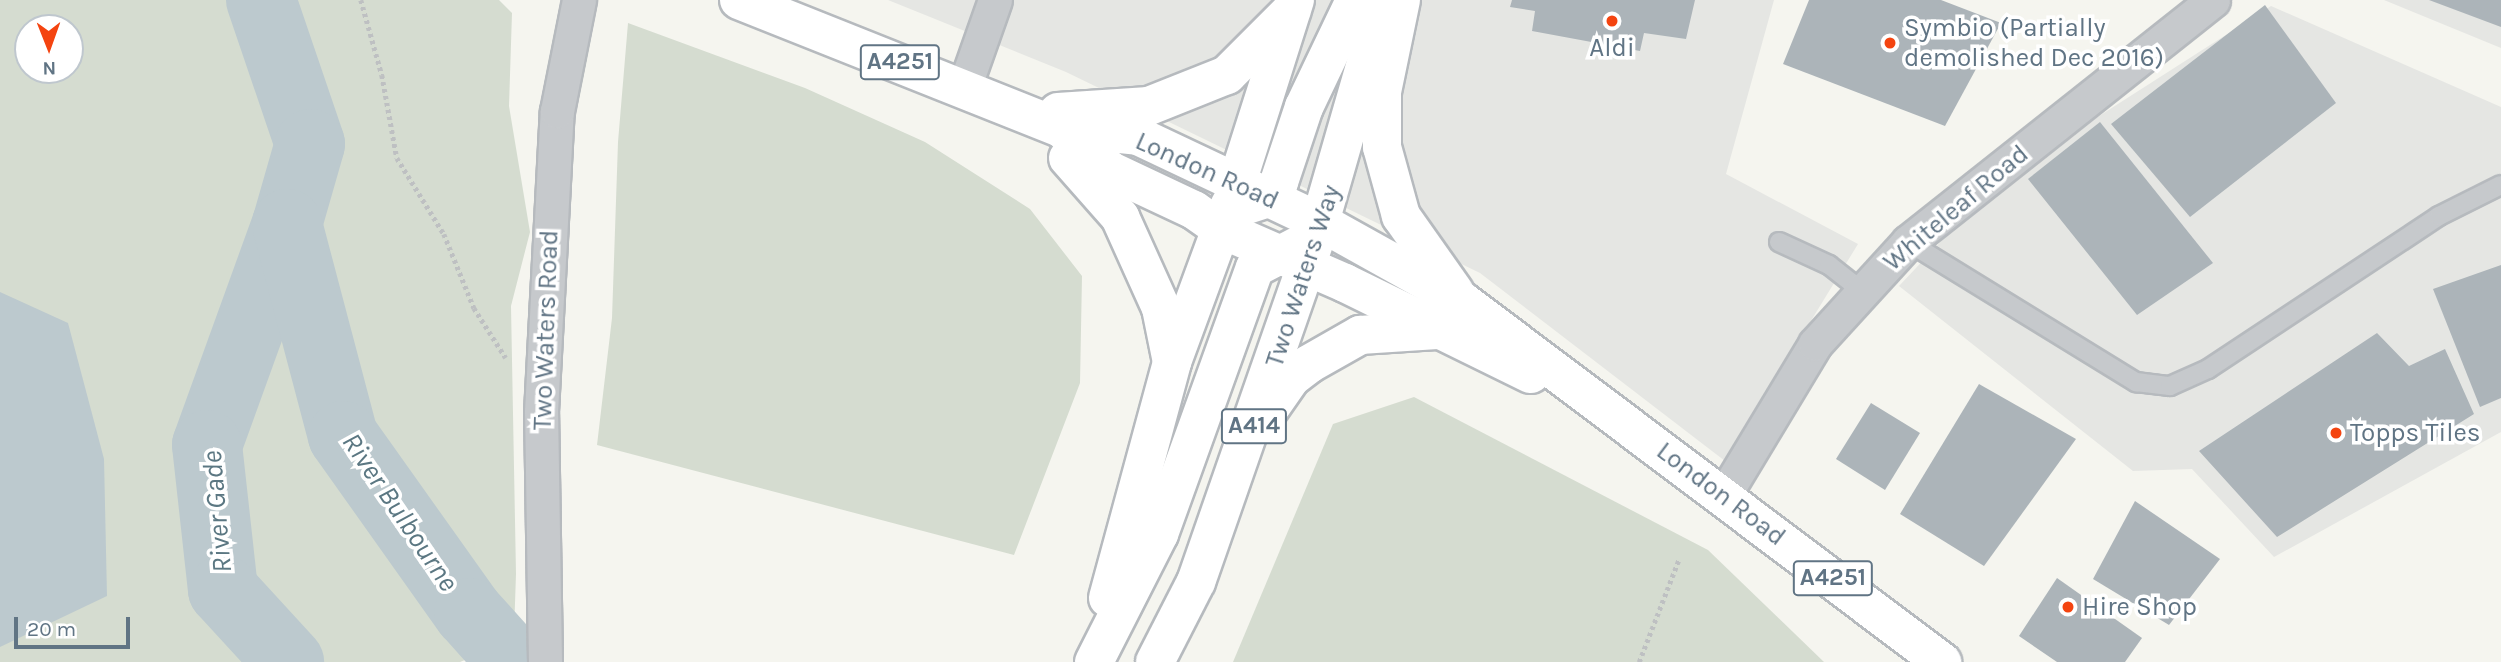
<!DOCTYPE html>
<html>
<head>
<meta charset="utf-8">
<style>
	body { margin:0 }
	#map { position:relative; width:2501px; height:662px; overflow:hidden; background:#f5f5ef; font-family:Karla,sans-serif }
	div>[style] { position:absolute }
	.built>* { inset:0; background:#e5e6e3 }
	.green>* { inset:0; background:#d5dcd0 }
	.water>* { inset:0; background:#bcc9ce }
	.river>* { height:70px; margin:-35px; padding:0 35px; transform-origin:35px; border-radius:35px; background:#bcc9ce }
	.building>* { inset:0; background:#acb4b9 }
	.path>* { height:4.5px; margin-top:-2.25px; transform-origin:0; background:repeating-linear-gradient(90deg,#bec0c2 0 3.5px,transparent 0 7px) }
	.roads { filter:drop-shadow(2px 0 #b6babe) drop-shadow(-2px 0 #b6babe) drop-shadow(0 2px #b6babe) drop-shadow(0 -2px #b6babe) }
	.service>* { height:18px; margin:-9px; padding:0 9px; transform-origin:9px; border-radius:9px; background:#c6c9cc }
	.minor>* { height:33px; margin:-16.5px; padding:0 16.5px; transform-origin:16.5px; border-radius:16.5px; background:#c6c9cc }
	.primary>* { height:38px; margin:-19px; padding:0 19px; transform-origin:19px; border-radius:19px; background:#fff }
	.trunk>* { height:38px; margin:-19px; padding:0 19px; transform-origin:19px; border-radius:19px; background:#fff }
	.dots>* { width:19px; height:19px; translate:-50% -50%; box-sizing:border-box; border:4px solid #fff; border-radius:50% }
	span { translate:-50% -50%; white-space:nowrap; text-align:center; line-height:1.15; -webkit-text-stroke:7px #fff; paint-order:stroke }
	.shield-label span { padding:2px 5px; background:#fff; border:2px solid; border-radius:5px; -webkit-text-stroke-width:0 }
	.shield-label { font-size:24px; color:#607484; font-weight:700 }
	.poi-label { font-size:26px; color:#607484 }
	.left { translate:0 -50%; text-align:left }
	.street-label { font-size:26px; color:#607484 }
	.water-label { font-size:28px; color:#5b7782; font-style:italic }
	.north { position:absolute; left:14px; top:14px; width:70px; height:70px; box-sizing:border-box; background:#fff; border:2px solid #bfc7ce; border-radius:50%; rotate:179deg; font-size:19px; font-weight:700; line-height:28px; text-align:center; color:#607484 }
	.north::after { content:''; display:block; margin:auto; width:24px; height:32px; background:#f44410; clip-path:polygon(50% 0,100% 100%,50% 72%,0 100%) }
	.scale { position:absolute; left:14px; top:617px; width:116px; height:32px; box-sizing:border-box; border:4px solid #607484; border-top:0; padding-left:9px; font-size:21px; line-height:24px; white-space:nowrap; color:#607484; -webkit-text-stroke:5px #fff; paint-order:stroke }
</style>
</head>
<body>
<div id="map">
	<div class="built">
		<i style="clip-path:polygon(888px 0,1774px 0,1726px 174px,1858px 244px,1725px 461px,1480px 273px,1066px 72px)"></i>
		<i style="clip-path:polygon(2384px 0,2501px 0,2501px 48px)"></i>
		<i style="clip-path:polygon(2271px 6px,2501px 107px,2501px 432px,2274px 557px,2192px 469px,2133px 471px,1899px 286px,1999px 180px)"></i>
	</div>
	<div class="green">
		<i style="clip-path:polygon(evenodd,0 0,499px 0,512px 13px,509px 106px,530px 232px,511px 306px,516px 574px,513px 662px,470px 658px,460px 662px,0 662px,0 0,28px 28px,70px 28px,70px 70px,28px 70px,28px 28px)"></i>
		<i style="clip-path:polygon(628px 23px,805px 88px,925px 142px,1030px 209px,1082px 276px,1080px 383px,1014px 555px,597px 445px,612px 318px,618px 142px)"></i>
		<i style="clip-path:polygon(1414px 397px,1708px 550px,1824px 662px,1233px 662px,1333px 424px)"></i>
	</div>
	<div class="water">
		<i style="clip-path:polygon(0 292px,68px 323px,104px 459px,107px 596px,0 647px)"></i>
	</div>
	<div class="river">
		<i style="left:261px;top:0;width:152px;rotate:71.2deg"></i>
		<i style="left:310px;top:144px;width:83px;rotate:106deg"></i>
		<i style="left:287px;top:224px;width:235px;rotate:109.9deg"></i>
		<i style="left:207px;top:445px;width:146px;rotate:83.7deg"></i>
		<i style="left:223px;top:590px;width:98px;rotate:47.5deg"></i>
		<i style="left:287px;top:224px;width:219px;rotate:75.2deg"></i>
		<i style="left:343px;top:436px;width:217px;rotate:54.6deg"></i>
		<i style="left:469px;top:613px;width:66px;rotate:48.1deg"></i>
	</div>
	<div class="building">
		<i style="clip-path:polygon(1512px 0,1695px 0,1686px 39px,1644px 33px,1640px 51px,1532px 31px,1535px 11px,1510px 7px)"></i>
		<i style="clip-path:polygon(1809px 0,1941px 0,2001px 23px,1945px 126px,1783px 64px)"></i>
		<i style="clip-path:polygon(2429px 0,2501px 0,2501px 27px)"></i>
		<i style="clip-path:polygon(2265px 5px,2336px 103px,2190px 217px,2111px 124px)"></i>
		<i style="clip-path:polygon(2100px 122px,2213px 263px,2137px 315px,2028px 179px)"></i>
		<i style="clip-path:polygon(2501px 265px,2501px 398px,2480px 407px,2433px 289px)"></i>
		<i style="clip-path:polygon(2377px 333px,2409px 366px,2445px 349px,2474px 414px,2277px 537px,2199px 451px)"></i>
		<i style="clip-path:polygon(1979px 384px,2076px 439px,1984px 566px,1900px 514px)"></i>
		<i style="clip-path:polygon(1871px 403px,1920px 433px,1885px 490px,1836px 459px)"></i>
		<i style="clip-path:polygon(2135px 501px,2220px 559px,2169px 625px,2093px 579px)"></i>
		<i style="clip-path:polygon(2057px 578px,2142px 638px,2125px 662px,2057px 662px,2019px 636px)"></i>
	</div>
	<div class="path">
		<i style="left:361px;top:0;width:78px;rotate:74.4deg"></i>
		<i style="left:382px;top:75px;width:84px;rotate:79.8deg"></i>
		<i style="left:397px;top:158px;width:89px;rotate:58.3deg"></i>
		<i style="left:444px;top:234px;width:80px;rotate:67.9deg"></i>
		<i style="left:474px;top:308px;width:59px;rotate:57.4deg"></i>
		<i style="left:1639px;top:662px;width:110px;rotate:-68.8deg"></i>
	</div>
	<div class="roads">
		<div class="service">
			<i style="left:1779px;top:242px;width:55px;rotate:24.7deg"></i>
			<i style="left:1829px;top:265px;width:42px;rotate:38.2deg"></i>
			<i style="left:1908px;top:242px;width:268px;rotate:31.6deg"></i>
			<i style="left:2136px;top:382px;width:34px;rotate:7deg"></i>
			<i style="left:2170px;top:386px;width:42px;rotate:-24.1deg"></i>
			<i style="left:2208px;top:369px;width:277px;rotate:-33.5deg"></i>
			<i style="left:2439px;top:216px;width:69px;rotate:-26.6deg"></i>
		</div>
		<div class="minor">
			<i style="left:964px;top:88px;width:93px;rotate:-70.6deg"></i>
			<i style="left:1724px;top:495px;width:176px;rotate:-58.9deg"></i>
			<i style="left:1815px;top:344px;width:138px;rotate:-47.6deg"></i>
			<i style="left:1908px;top:242px;width:389px;rotate:-38.4deg"></i>
			<i style="left:545px;top:662px;width:250px;rotate:-90.9deg"></i>
			<i style="left:541px;top:412px;width:301px;rotate:-87deg"></i>
			<i style="left:557px;top:111px;width:113px;rotate:-78.8deg"></i>
		</div>
		<div class="primary">
			<i style="left:739px;top:0;width:347px;rotate:21.7deg"></i>
			<i style="left:1061px;top:128px;width:77px;rotate:5.9deg"></i>
			<i style="left:1138px;top:136px;width:201px;rotate:25.3deg"></i>
			<i style="left:1320px;top:222px;width:162px;rotate:29.1deg"></i>
			<i style="left:1462px;top:301px;width:601px;rotate:36.95deg"></i>
			<i style="left:1401px;top:0;width:94px;rotate:101.7deg"></i>
			<i style="left:1382px;top:92px;width:55px;rotate:90deg"></i>
			<i style="left:1382px;top:147px;width:72px;rotate:74.6deg"></i>
			<i style="left:1401px;top:216px;width:92px;rotate:54.8deg"></i>
			<i style="left:1058px;top:112px;width:91px;rotate:-3.8deg"></i>
			<i style="left:1149px;top:106px;width:84px;rotate:-21.7deg"></i>
			<i style="left:1227px;top:75px;width:91px;rotate:-45deg"></i>
			<i style="left:1061px;top:128px;width:66px;rotate:40.7deg"></i>
			<i style="left:1111px;top:171px;width:92px;rotate:25.2deg"></i>
			<i style="left:1194px;top:210px;width:33px;rotate:35deg"></i>
			<i style="left:1221px;top:229px;width:135px;rotate:23.5deg"></i>
			<i style="left:1345px;top:283px;width:207px;rotate:26.1deg"></i>
			<i style="left:1068px;top:158px;width:79px;rotate:48.6deg"></i>
			<i style="left:1120px;top:217px;width:100px;rotate:65.7deg"></i>
			<i style="left:1161px;top:308px;width:55px;rotate:78.5deg"></i>
			<i style="left:1244px;top:206px;width:26px;rotate:-18deg"></i>
			<i style="left:1269px;top:198px;width:19px;rotate:-58deg"></i>
			<i style="left:1279px;top:182px;width:79px;rotate:-71.6deg"></i>
			<i style="left:1304px;top:107px;width:119px;rotate:-64.5deg"></i>
			<i style="left:1270px;top:408px;width:38px;rotate:-55deg"></i>
			<i style="left:1292px;top:377px;width:21px;rotate:-37deg"></i>
			<i style="left:1309px;top:364px;width:59px;rotate:-29.6deg"></i>
			<i style="left:1360px;top:335px;width:77px;rotate:-3.7deg"></i>
			<i style="left:1108px;top:598px;width:245px;rotate:-74.8deg"></i>
			<i style="left:1172px;top:362px;width:168px;rotate:-69.8deg"></i>
			<i style="left:1094px;top:662px;width:144px;rotate:-63.1deg"></i>
			<i style="left:1159px;top:534px;width:283px;rotate:-70.2deg"></i>
			<i style="left:1255px;top:268px;width:47px;rotate:-27.6deg"></i>
			<i style="left:1155px;top:662px;width:90px;rotate:-62.9deg"></i>
			<i style="left:1196px;top:582px;width:358px;rotate:-70.8deg"></i>
		</div>
		<div class="trunk">
			<i style="left:1236px;top:186px;width:195px;rotate:-72.4deg"></i>
			<i style="left:1320px;top:222px;width:231px;rotate:-73.9deg"></i>
		</div>
	</div>
	<div class="dots">
		<i style="left:1612px;top:21px;background:#f44410"></i>
		<i style="left:1890px;top:43px;background:#f44410"></i>
		<i style="left:2336px;top:433px;background:#f44410"></i>
		<i style="left:2068px;top:607px;background:#f44410"></i>
	</div>
	<div class="shield-label">
		<span style="left:900px;top:62px">A4251</span>
		<span style="left:1254px;top:426px">A414</span>
		<span style="left:1833px;top:578px">A4251</span>
	</div>
	<div class="poi-label">
		<span class="left" style="left:1904px;top:43px">Symbio (Partially<br>demolished Dec 2016)</span>
		<span style="left:1612px;top:48px">Aldi</span>
		<span class="left" style="left:2350px;top:433px">Topps Tiles</span>
		<span class="left" style="left:2082px;top:607px">Hire Shop</span>
	</div>
	<div class="street-label">
		<span style="left:1207px;top:171px;rotate:24deg">London Road</span>
		<span style="left:1956px;top:208px;rotate:-40deg">Whiteleaf Road</span>
		<span style="left:1303px;top:276px;rotate:-72deg">Two Waters Way</span>
		<span style="left:546px;top:330px;rotate:-88deg">Two Waters Road</span>
		<span style="left:1721px;top:494px;rotate:37deg">London Road</span>
	</div>
	<div class="water-label">
		<span style="left:217px;top:512px;rotate:-95deg">River Gade</span>
		<span style="left:400px;top:512px;rotate:56deg">River Bulbourne</span>
	</div>
	<div class="north">N</div>
	<div class="scale">20 m</div>
</div>
</body>
</html>
